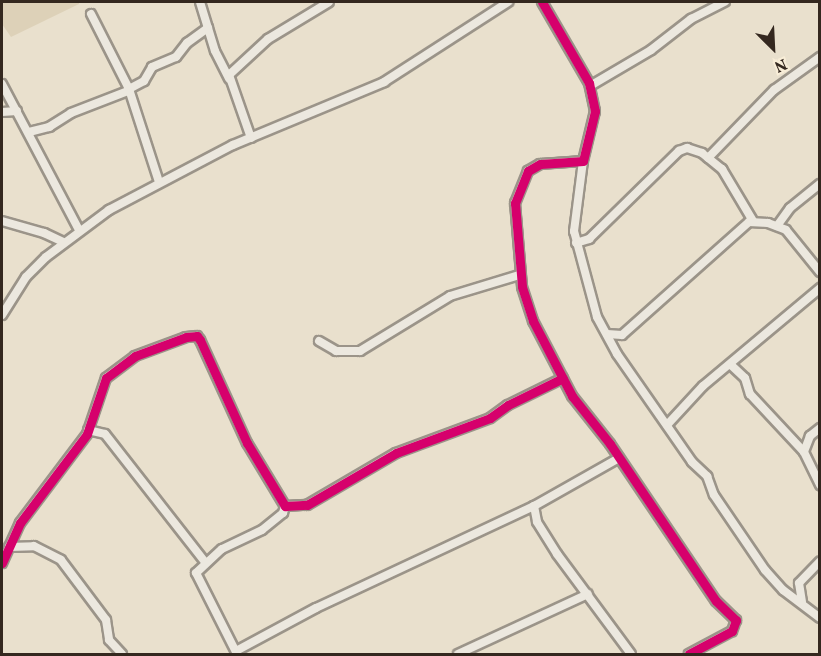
<!DOCTYPE html>
<html>
<head>
<meta charset="utf-8">
<style>
	body { margin:0 }
	#map { position:relative; width:821px; height:656px; overflow:hidden; background:#e9e0cd; font-family:Vollkorn,serif }
	div>[style] { position:absolute }
	.green>* { inset:0; background:#ddd1b8 }
	.roads { filter:drop-shadow(2px 0 #9b9489) drop-shadow(-2px 0 #9b9489) drop-shadow(0 2px #9b9489) drop-shadow(0 -2px #9b9489) }
	.minor>* { height:8px; margin:-4px; padding:0 4px; transform-origin:4px; border-radius:4px; background:#ece8df }
	.cycleway>* { height:9px; margin:-4.5px; padding:0 4.5px; transform-origin:4.5px; border-radius:4.5px; background:#d6006c }
	span { translate:-50% -50%; white-space:nowrap; text-align:center; line-height:1.15; -webkit-text-stroke:5px #f8edd7; paint-order:stroke }
	.frame { position:absolute; inset:0; border:3px solid #34281f; pointer-events:none }
	.north { position:absolute; left:743px; top:18px; width:60px; height:60px; -webkit-text-stroke:4px #f8edd7; paint-order:stroke; rotate:156deg; font-size:16px; font-weight:700; line-height:24px; text-align:center; color:#34281f }
	.north::after { content:''; display:block; margin:auto; width:21px; height:27px; background:#34281f; clip-path:polygon(50% 0,100% 100%,50% 72%,0 100%) }
</style>
</head>
<body>
<div id="map">
	<div class="green">
		<i style="clip-path:polygon(2px 2px,79px 2px,79px 4px,11px 37px,2px 24px)"></i>
	</div>
	<div class="roads">
		<div class="minor">
			<i style="left:200px;top:2px;width:51px;rotate:73deg"></i>
			<i style="left:215px;top:51px;width:31px;rotate:63deg"></i>
			<i style="left:542px;top:2px;width:94px;rotate:59.9deg"></i>
			<i style="left:589px;top:83px;width:29px;rotate:78deg"></i>
			<i style="left:595px;top:111px;width:51px;rotate:103.5deg"></i>
			<i style="left:583px;top:161px;width:43px;rotate:176deg"></i>
			<i style="left:540px;top:164px;width:14px;rotate:150deg"></i>
			<i style="left:528px;top:171px;width:35px;rotate:112deg"></i>
			<i style="left:515px;top:203px;width:84px;rotate:85.2deg"></i>
			<i style="left:522px;top:287px;width:36px;rotate:72deg"></i>
			<i style="left:533px;top:321px;width:85px;rotate:62.5deg"></i>
			<i style="left:572px;top:396px;width:61px;rotate:51.6deg"></i>
			<i style="left:610px;top:444px;width:189px;rotate:56deg"></i>
			<i style="left:716px;top:601px;width:28px;rotate:44deg"></i>
			<i style="left:736px;top:620px;width:12px;rotate:110deg"></i>
			<i style="left:732px;top:631px;width:49px;rotate:151.9deg"></i>
			<i style="left:91px;top:14px;width:84px;rotate:63.1deg"></i>
			<i style="left:2px;top:84px;width:165px;rotate:62.2deg"></i>
			<i style="left:590px;top:86px;width:71px;rotate:-30.5deg"></i>
			<i style="left:651px;top:50px;width:51px;rotate:-37.8deg"></i>
			<i style="left:691px;top:19px;width:38px;rotate:-27deg"></i>
			<i style="left:2px;top:112px;width:15px;rotate:-4deg"></i>
			<i style="left:29px;top:132px;width:21px;rotate:-14deg"></i>
			<i style="left:49px;top:127px;width:26px;rotate:-32deg"></i>
			<i style="left:71px;top:113px;width:61px;rotate:-21.1deg"></i>
			<i style="left:251px;top:138px;width:67px;rotate:-109.2deg"></i>
			<i style="left:229px;top:75px;width:53px;rotate:-42.7deg"></i>
			<i style="left:268px;top:39px;width:71px;rotate:-31.2deg"></i>
			<i style="left:708px;top:158px;width:95px;rotate:-45.9deg"></i>
			<i style="left:774px;top:90px;width:57px;rotate:-35.7deg"></i>
			<i style="left:583px;top:161px;width:71px;rotate:97.3deg"></i>
			<i style="left:574px;top:231px;width:89px;rotate:75deg"></i>
			<i style="left:597px;top:317px;width:42px;rotate:61.6deg"></i>
			<i style="left:617px;top:354px;width:131px;rotate:55.2deg"></i>
			<i style="left:692px;top:462px;width:21px;rotate:43deg"></i>
			<i style="left:707px;top:476px;width:20px;rotate:70deg"></i>
			<i style="left:714px;top:495px;width:91px;rotate:55.8deg"></i>
			<i style="left:765px;top:570px;width:27px;rotate:48deg"></i>
			<i style="left:783px;top:590px;width:46px;rotate:37.1deg"></i>
			<i style="left:159px;top:182px;width:98px;rotate:-107.9deg"></i>
			<i style="left:129px;top:89px;width:17px;rotate:-28deg"></i>
			<i style="left:144px;top:81px;width:16px;rotate:-60deg"></i>
			<i style="left:152px;top:67px;width:26px;rotate:-23deg"></i>
			<i style="left:176px;top:57px;width:18px;rotate:-52deg"></i>
			<i style="left:187px;top:43px;width:26px;rotate:-36deg"></i>
			<i style="left:2px;top:221px;width:44px;rotate:15.9deg"></i>
			<i style="left:44px;top:233px;width:21px;rotate:25deg"></i>
			<i style="left:777px;top:226px;width:22px;rotate:-54deg"></i>
			<i style="left:790px;top:208px;width:38px;rotate:-39deg"></i>
			<i style="left:576px;top:243px;width:14px;rotate:-17deg"></i>
			<i style="left:589px;top:239px;width:126px;rotate:-44.4deg"></i>
			<i style="left:679px;top:151px;width:9px;rotate:-21deg"></i>
			<i style="left:687px;top:148px;width:16px;rotate:18deg"></i>
			<i style="left:702px;top:153px;width:26px;rotate:39deg"></i>
			<i style="left:722px;top:169px;width:61px;rotate:59.2deg"></i>
			<i style="left:2px;top:315px;width:45px;rotate:-57.7deg"></i>
			<i style="left:26px;top:277px;width:28px;rotate:-45deg"></i>
			<i style="left:46px;top:257px;width:79px;rotate:-36.7deg"></i>
			<i style="left:109px;top:210px;width:140px;rotate:-27.7deg"></i>
			<i style="left:233px;top:145px;width:164px;rotate:-22.6deg"></i>
			<i style="left:384px;top:82px;width:148px;rotate:-32.8deg"></i>
			<i style="left:607px;top:334px;width:15px;rotate:4deg"></i>
			<i style="left:622px;top:335px;width:170px;rotate:-41.7deg"></i>
			<i style="left:749px;top:222px;width:19px;rotate:3deg"></i>
			<i style="left:768px;top:223px;width:19px;rotate:21deg"></i>
			<i style="left:786px;top:230px;width:54px;rotate:51deg"></i>
			<i style="left:319px;top:341px;width:20px;rotate:30deg"></i>
			<i style="left:336px;top:351px;width:24px"></i>
			<i style="left:360px;top:351px;width:105px;rotate:-31.4deg"></i>
			<i style="left:450px;top:296px;width:72px;rotate:-16.9deg"></i>
			<i style="left:731px;top:365px;width:19px;rotate:43deg"></i>
			<i style="left:745px;top:378px;width:17px;rotate:73deg"></i>
			<i style="left:750px;top:394px;width:79px;rotate:47deg"></i>
			<i style="left:667px;top:425px;width:53px;rotate:-47.3deg"></i>
			<i style="left:703px;top:386px;width:153px;rotate:-39.9deg"></i>
			<i style="left:820px;top:428px;width:13px;rotate:141deg"></i>
			<i style="left:810px;top:436px;width:17px;rotate:111deg"></i>
			<i style="left:804px;top:452px;width:37px;rotate:64deg"></i>
			<i style="left:88px;top:430px;width:17px;rotate:13deg"></i>
			<i style="left:105px;top:434px;width:162px;rotate:52deg"></i>
			<i style="left:619px;top:458px;width:98px;rotate:150.5deg"></i>
			<i style="left:534px;top:506px;width:16px;rotate:79deg"></i>
			<i style="left:537px;top:522px;width:38px;rotate:58deg"></i>
			<i style="left:557px;top:554px;width:124px;rotate:53.5deg"></i>
			<i style="left:9px;top:547px;width:25px;rotate:-2deg"></i>
			<i style="left:34px;top:546px;width:30px;rotate:27deg"></i>
			<i style="left:61px;top:560px;width:75px;rotate:53.1deg"></i>
			<i style="left:106px;top:620px;width:20px;rotate:81deg"></i>
			<i style="left:109px;top:640px;width:19px;rotate:47deg"></i>
			<i style="left:2px;top:563px;width:44px;rotate:-65.8deg"></i>
			<i style="left:20px;top:523px;width:111px;rotate:-53deg"></i>
			<i style="left:87px;top:434px;width:59px;rotate:-71.3deg"></i>
			<i style="left:106px;top:378px;width:36px;rotate:-37deg"></i>
			<i style="left:135px;top:356px;width:54px;rotate:-20.4deg"></i>
			<i style="left:186px;top:337px;width:11px;rotate:-5deg"></i>
			<i style="left:197px;top:336px;width:5px;rotate:53deg"></i>
			<i style="left:200px;top:340px;width:113px;rotate:65.5deg"></i>
			<i style="left:247px;top:443px;width:74px;rotate:58.9deg"></i>
			<i style="left:285px;top:506px;width:22px;rotate:-3deg"></i>
			<i style="left:307px;top:505px;width:103px;rotate:-30.3deg"></i>
			<i style="left:396px;top:453px;width:100px;rotate:-20.4deg"></i>
			<i style="left:490px;top:418px;width:22px;rotate:-36deg"></i>
			<i style="left:508px;top:405px;width:61px;rotate:-26.1deg"></i>
			<i style="left:802px;top:602px;width:19px;rotate:-99deg"></i>
			<i style="left:799px;top:583px;width:30px;rotate:-46deg"></i>
			<i style="left:236px;top:651px;width:91px;rotate:-28.3deg"></i>
			<i style="left:316px;top:608px;width:241px;rotate:-25.1deg"></i>
			<i style="left:237px;top:654px;width:91px;rotate:-116.8deg"></i>
			<i style="left:196px;top:573px;width:35px;rotate:-43deg"></i>
			<i style="left:222px;top:549px;width:44px;rotate:-25.4deg"></i>
			<i style="left:262px;top:530px;width:27px;rotate:-39deg"></i>
			<i style="left:283px;top:513px;width:7px;rotate:-74deg"></i>
			<i style="left:458px;top:654px;width:143px;rotate:-24.8deg"></i>
		</div>
	</div>
	<div class="cycleway">
		<i style="left:542px;top:2px;width:94px;rotate:59.9deg"></i>
		<i style="left:589px;top:83px;width:29px;rotate:78deg"></i>
		<i style="left:595px;top:111px;width:51px;rotate:103.5deg"></i>
		<i style="left:583px;top:161px;width:43px;rotate:176deg"></i>
		<i style="left:540px;top:164px;width:14px;rotate:150deg"></i>
		<i style="left:528px;top:171px;width:35px;rotate:112deg"></i>
		<i style="left:515px;top:203px;width:84px;rotate:85.2deg"></i>
		<i style="left:522px;top:287px;width:36px;rotate:72deg"></i>
		<i style="left:533px;top:321px;width:85px;rotate:62.5deg"></i>
		<i style="left:572px;top:396px;width:61px;rotate:51.6deg"></i>
		<i style="left:610px;top:444px;width:189px;rotate:56deg"></i>
		<i style="left:716px;top:601px;width:28px;rotate:44deg"></i>
		<i style="left:736px;top:620px;width:12px;rotate:110deg"></i>
		<i style="left:732px;top:631px;width:49px;rotate:151.9deg"></i>
		<i style="left:2px;top:563px;width:44px;rotate:-65.8deg"></i>
		<i style="left:20px;top:523px;width:111px;rotate:-53deg"></i>
		<i style="left:87px;top:434px;width:59px;rotate:-71.3deg"></i>
		<i style="left:106px;top:378px;width:36px;rotate:-37deg"></i>
		<i style="left:135px;top:356px;width:54px;rotate:-20.4deg"></i>
		<i style="left:186px;top:337px;width:11px;rotate:-5deg"></i>
		<i style="left:197px;top:336px;width:5px;rotate:53deg"></i>
		<i style="left:200px;top:340px;width:113px;rotate:65.5deg"></i>
		<i style="left:247px;top:443px;width:74px;rotate:58.9deg"></i>
		<i style="left:285px;top:506px;width:22px;rotate:-3deg"></i>
		<i style="left:307px;top:505px;width:103px;rotate:-30.3deg"></i>
		<i style="left:396px;top:453px;width:100px;rotate:-20.4deg"></i>
		<i style="left:490px;top:418px;width:22px;rotate:-36deg"></i>
		<i style="left:508px;top:405px;width:61px;rotate:-26.1deg"></i>
	</div>
	<div class="frame"></div>
	<div class="north">N</div>
</div>
</body>
</html>
